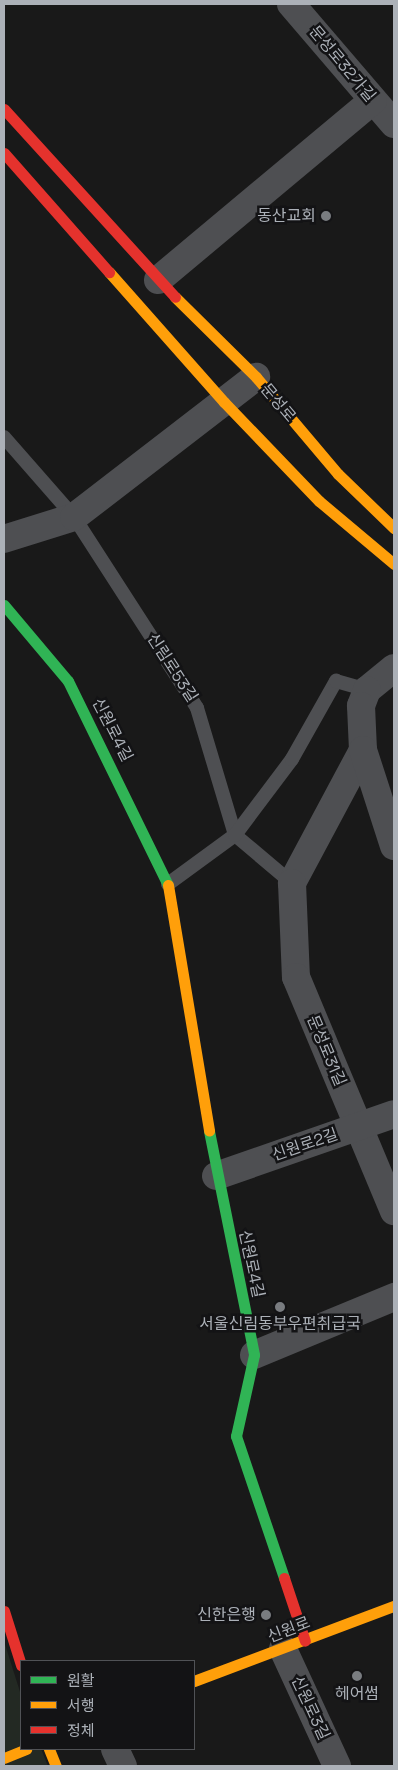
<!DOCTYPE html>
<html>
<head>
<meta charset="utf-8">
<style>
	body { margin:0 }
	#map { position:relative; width:398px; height:1770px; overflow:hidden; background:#191919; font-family:"Space Grotesk","Noto Sans KR",sans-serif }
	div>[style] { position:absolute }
	.green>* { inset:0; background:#232923 }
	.lane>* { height:14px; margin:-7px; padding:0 7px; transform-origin:7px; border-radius:7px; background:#4e4f52 }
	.street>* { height:28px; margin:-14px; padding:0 14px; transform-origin:14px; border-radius:14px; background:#4e4f52 }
	.fast>* { height:11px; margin:-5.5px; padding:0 5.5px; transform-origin:5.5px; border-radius:5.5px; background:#30b455 }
	.slow>* { height:11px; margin:-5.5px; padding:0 5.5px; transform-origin:5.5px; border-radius:5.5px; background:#ff9f0a }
	.jam>* { height:11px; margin:-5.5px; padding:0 5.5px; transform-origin:5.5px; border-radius:5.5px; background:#e5322d }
	.dots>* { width:14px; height:14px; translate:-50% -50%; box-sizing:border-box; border:2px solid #131315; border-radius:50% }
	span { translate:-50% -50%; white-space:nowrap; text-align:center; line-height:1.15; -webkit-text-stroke:5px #131315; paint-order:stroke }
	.street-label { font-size:16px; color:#acb1b8 }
	.poi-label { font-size:16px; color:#acb1b8 }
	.right { translate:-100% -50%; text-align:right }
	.frame { position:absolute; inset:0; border:5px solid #acb1b8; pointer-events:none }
	.legend { position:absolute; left:20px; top:1660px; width:175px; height:90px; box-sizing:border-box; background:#131315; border:1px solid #505256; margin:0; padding:6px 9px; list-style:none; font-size:15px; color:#acb1b8 }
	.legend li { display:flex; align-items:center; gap:10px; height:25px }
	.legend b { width:25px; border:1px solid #505256 }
</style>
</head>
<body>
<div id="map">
	<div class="green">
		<i style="clip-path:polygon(4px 1641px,21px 1695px,21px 1749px,41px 1749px,48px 1766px,4px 1766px)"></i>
	</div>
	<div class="lane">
		<i style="left:4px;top:437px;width:106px;rotate:48.8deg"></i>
		<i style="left:74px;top:517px;width:227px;rotate:57.2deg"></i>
		<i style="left:197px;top:708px;width:133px;rotate:73.3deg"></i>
		<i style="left:235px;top:835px;width:75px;rotate:40.1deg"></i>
		<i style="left:168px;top:884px;width:83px;rotate:-36.2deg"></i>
		<i style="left:235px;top:835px;width:95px;rotate:-53.1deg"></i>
		<i style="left:292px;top:759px;width:90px;rotate:-60.6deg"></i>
		<i style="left:336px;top:681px;width:32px;rotate:16deg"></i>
	</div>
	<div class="street">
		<i style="left:291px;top:4px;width:158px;rotate:49.4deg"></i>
		<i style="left:158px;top:280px;width:280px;rotate:-39.9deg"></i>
		<i style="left:4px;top:539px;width:73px;rotate:-17.4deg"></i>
		<i style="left:74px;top:517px;width:230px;rotate:-37.6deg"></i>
		<i style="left:394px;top:668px;width:35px;rotate:141deg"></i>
		<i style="left:367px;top:690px;width:17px;rotate:111deg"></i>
		<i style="left:361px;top:706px;width:44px;rotate:87.4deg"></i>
		<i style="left:363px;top:750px;width:151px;rotate:118.1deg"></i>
		<i style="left:292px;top:883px;width:94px;rotate:87.6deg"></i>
		<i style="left:296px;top:977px;width:254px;rotate:67.3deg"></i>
		<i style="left:363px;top:750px;width:101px;rotate:72.1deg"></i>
		<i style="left:216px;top:1176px;width:188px;rotate:-19.2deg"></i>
		<i style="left:254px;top:1355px;width:152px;rotate:-22.5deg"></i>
		<i style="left:283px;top:1649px;width:129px;rotate:65.2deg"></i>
		<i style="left:115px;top:1749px;width:19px;rotate:65deg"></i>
	</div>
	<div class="fast">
		<i style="left:4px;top:605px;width:99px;rotate:49.9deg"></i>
		<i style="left:68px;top:681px;width:227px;rotate:63.9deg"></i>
		<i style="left:209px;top:1131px;width:228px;rotate:78.6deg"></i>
		<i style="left:254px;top:1355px;width:83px;rotate:102.5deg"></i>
		<i style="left:236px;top:1436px;width:150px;rotate:71.3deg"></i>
	</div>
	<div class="slow">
		<i style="left:109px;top:272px;width:174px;rotate:48.5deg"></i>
		<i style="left:224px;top:402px;width:137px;rotate:46.2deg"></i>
		<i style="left:319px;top:501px;width:98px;rotate:40deg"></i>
		<i style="left:175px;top:297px;width:114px;rotate:44.6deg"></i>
		<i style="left:256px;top:377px;width:127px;rotate:49.8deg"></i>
		<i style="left:338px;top:474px;width:78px;rotate:44deg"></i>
		<i style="left:168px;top:885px;width:249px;rotate:80.5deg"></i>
		<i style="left:194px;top:1681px;width:214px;rotate:-20.6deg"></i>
		<i style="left:49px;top:1749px;width:18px;rotate:68deg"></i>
		<i style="left:4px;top:1758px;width:24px;rotate:-22deg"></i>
	</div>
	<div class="jam">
		<i style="left:4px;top:109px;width:254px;rotate:47.7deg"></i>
		<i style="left:4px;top:153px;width:159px;rotate:48.6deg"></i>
		<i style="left:284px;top:1578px;width:66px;rotate:71.6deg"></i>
		<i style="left:4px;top:1611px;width:57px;rotate:72.5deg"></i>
	</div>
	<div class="dots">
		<i style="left:326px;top:216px;background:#797c80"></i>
		<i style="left:280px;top:1307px;background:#797c80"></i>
		<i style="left:266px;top:1615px;background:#797c80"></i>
		<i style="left:357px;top:1676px;background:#797c80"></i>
	</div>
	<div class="street-label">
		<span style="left:342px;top:64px;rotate:50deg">문성로32가길</span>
		<span style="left:278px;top:403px;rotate:50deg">문성로</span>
		<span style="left:172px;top:668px;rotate:57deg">신림로53길</span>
		<span style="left:112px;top:730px;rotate:63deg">신원로4길</span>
		<span style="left:326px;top:1051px;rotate:67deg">문성로31길</span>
		<span style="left:305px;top:1145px;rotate:-19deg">신원로2길</span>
		<span style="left:251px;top:1264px;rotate:78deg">신원로4길</span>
		<span style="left:289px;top:1630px;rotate:-21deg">신원로</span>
		<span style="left:310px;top:1708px;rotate:65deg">신원로3길</span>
	</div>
	<div class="poi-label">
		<span class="right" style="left:316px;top:216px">동산교회</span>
		<span style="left:280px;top:1324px">서울신림동부우편취급국</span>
		<span class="right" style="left:256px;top:1615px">신한은행</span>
		<span style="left:357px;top:1694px">헤어썸</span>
	</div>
	<div class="frame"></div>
	<ul class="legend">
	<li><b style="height:6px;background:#30b455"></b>원활</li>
	<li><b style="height:6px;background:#ff9f0a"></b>서행</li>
	<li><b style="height:6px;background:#e5322d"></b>정체</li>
	</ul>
</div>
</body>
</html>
